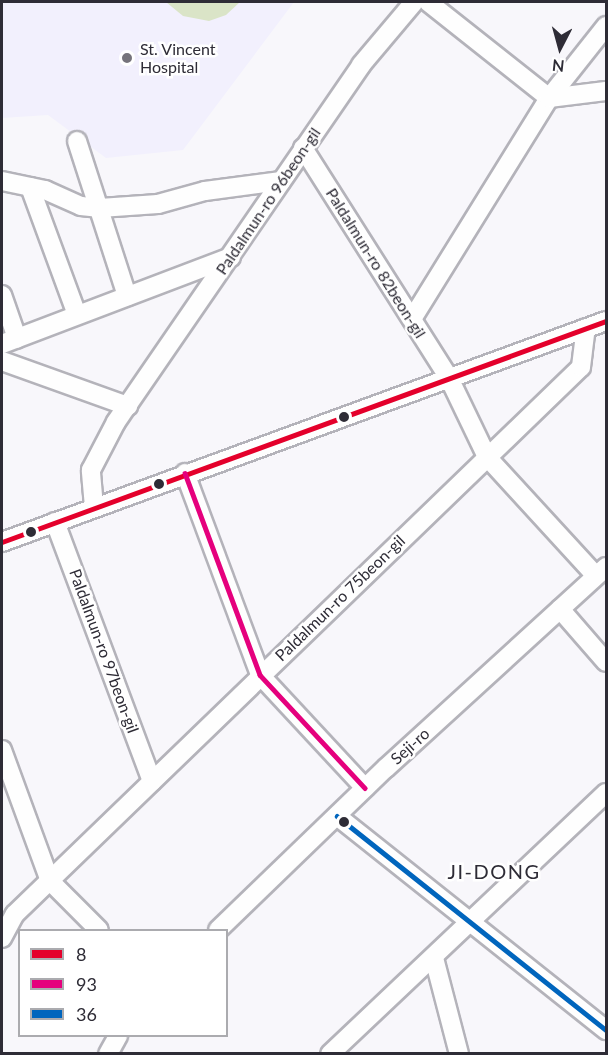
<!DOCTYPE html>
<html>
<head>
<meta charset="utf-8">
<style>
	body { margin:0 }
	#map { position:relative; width:608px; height:1055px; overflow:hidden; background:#f8f7fb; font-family:Lato,sans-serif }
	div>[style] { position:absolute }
	.built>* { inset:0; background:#f2f0fd }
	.green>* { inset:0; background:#dae4c7 }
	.roads { filter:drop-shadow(2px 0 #b4b3ba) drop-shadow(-2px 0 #b4b3ba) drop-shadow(0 2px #b4b3ba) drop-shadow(0 -2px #b4b3ba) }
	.minor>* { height:18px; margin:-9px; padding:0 9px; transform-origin:9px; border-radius:9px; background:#fefefe }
	.bus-1>* { height:4.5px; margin:-2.25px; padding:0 2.25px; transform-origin:2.25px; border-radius:2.25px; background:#e4002b }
	.bus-2>* { height:4.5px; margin:-2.25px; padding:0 2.25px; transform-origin:2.25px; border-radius:2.25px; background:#e5007d }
	.bus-3>* { height:4.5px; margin:-2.25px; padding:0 2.25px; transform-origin:2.25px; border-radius:2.25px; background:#0065bd }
	.dots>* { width:16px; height:16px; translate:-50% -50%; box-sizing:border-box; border:3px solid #fff; border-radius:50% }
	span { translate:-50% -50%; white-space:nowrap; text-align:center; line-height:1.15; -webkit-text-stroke:5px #fff; paint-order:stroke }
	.poi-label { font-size:16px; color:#2e2c36 }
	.left { translate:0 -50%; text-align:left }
	.street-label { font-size:16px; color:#2e2c36 }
	.quarter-label { font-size:20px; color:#2e2c36; letter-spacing:1.5px }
	.frame { position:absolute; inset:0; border:3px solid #2e2c36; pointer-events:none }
	.legend { position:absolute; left:18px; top:929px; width:210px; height:108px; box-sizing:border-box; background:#fff; border:2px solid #ababaf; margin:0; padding:8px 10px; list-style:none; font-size:18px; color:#2e2c36 }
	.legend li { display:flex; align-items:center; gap:12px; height:30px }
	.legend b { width:30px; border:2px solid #ababaf }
	.north { position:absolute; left:530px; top:18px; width:60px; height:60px; -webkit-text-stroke:4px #fff; paint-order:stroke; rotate:186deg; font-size:16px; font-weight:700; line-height:24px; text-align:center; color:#2e2c36 }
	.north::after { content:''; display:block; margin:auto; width:21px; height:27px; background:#2e2c36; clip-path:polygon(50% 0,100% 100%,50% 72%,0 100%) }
</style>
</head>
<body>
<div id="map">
	<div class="built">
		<i style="clip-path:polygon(2px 2px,294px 2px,183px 150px,106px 158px,48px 115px,2px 118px)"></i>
	</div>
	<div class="green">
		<i style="clip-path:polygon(166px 2px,240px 2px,226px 15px,209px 21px,183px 16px)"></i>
	</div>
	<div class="roads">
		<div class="minor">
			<i style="left:428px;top:2px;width:154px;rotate:38.4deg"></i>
			<i style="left:549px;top:98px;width:57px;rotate:-7deg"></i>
			<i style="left:77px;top:141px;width:163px;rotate:72.1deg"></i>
			<i style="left:303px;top:148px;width:272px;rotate:57.6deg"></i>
			<i style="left:449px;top:378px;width:88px;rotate:64.3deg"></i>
			<i style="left:487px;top:457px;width:161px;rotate:47.5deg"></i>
			<i style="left:2px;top:181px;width:44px;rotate:11.8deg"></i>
			<i style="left:45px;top:190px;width:39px;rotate:24deg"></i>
			<i style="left:81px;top:206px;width:19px;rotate:6deg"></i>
			<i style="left:100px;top:208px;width:58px;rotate:-3.9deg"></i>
			<i style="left:158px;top:204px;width:49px;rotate:-15.5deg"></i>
			<i style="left:205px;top:191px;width:77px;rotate:-7.5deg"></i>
			<i style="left:30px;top:187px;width:136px;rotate:69.8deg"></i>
			<i style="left:2px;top:295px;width:46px;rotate:70.8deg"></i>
			<i style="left:412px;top:319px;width:260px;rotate:-58.2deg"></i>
			<i style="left:549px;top:98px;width:92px;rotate:-51.6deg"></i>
			<i style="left:2px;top:344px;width:245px;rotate:-20.8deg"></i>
			<i style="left:2px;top:361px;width:134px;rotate:19.7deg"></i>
			<i style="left:185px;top:473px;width:215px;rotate:69.6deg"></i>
			<i style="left:260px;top:675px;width:154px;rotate:47.1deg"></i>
			<i style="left:94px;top:507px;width:37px;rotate:-95deg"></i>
			<i style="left:91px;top:470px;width:54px;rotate:-62.5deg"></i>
			<i style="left:116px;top:422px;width:433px;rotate:-55.5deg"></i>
			<i style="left:361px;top:65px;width:82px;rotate:-49.9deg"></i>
			<i style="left:55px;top:522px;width:277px;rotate:69.5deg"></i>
			<i style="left:2px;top:542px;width:643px;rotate:-20.1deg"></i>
			<i style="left:560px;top:609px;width:70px;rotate:49deg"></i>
			<i style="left:2px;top:750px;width:140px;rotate:69.9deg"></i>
			<i style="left:50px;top:881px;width:69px;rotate:45deg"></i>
			<i style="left:337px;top:816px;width:344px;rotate:38.5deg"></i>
			<i style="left:218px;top:930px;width:233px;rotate:-44deg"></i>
			<i style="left:386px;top:768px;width:298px;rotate:-42.4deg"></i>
			<i style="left:2px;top:938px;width:27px;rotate:-62deg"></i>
			<i style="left:15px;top:914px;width:787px;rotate:-44.02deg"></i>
			<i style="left:581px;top:367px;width:39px;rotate:-83deg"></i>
			<i style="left:434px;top:958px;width:99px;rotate:75.4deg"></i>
			<i style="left:108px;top:1054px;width:21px;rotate:-61deg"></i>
			<i style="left:330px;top:1054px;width:380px;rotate:-43.4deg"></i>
		</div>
	</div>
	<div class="bus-1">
		<i style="left:2px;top:542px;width:643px;rotate:-20.1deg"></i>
	</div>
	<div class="bus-2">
		<i style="left:185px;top:473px;width:215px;rotate:69.6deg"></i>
		<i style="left:260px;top:675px;width:154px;rotate:47.1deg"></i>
	</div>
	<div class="bus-3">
		<i style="left:337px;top:816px;width:344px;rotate:38.5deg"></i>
	</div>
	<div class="dots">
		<i style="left:127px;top:58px;background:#75737b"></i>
		<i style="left:344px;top:417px;background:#2e2c36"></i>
		<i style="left:159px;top:484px;background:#2e2c36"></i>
		<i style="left:31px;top:532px;background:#2e2c36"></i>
		<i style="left:344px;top:822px;background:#2e2c36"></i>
	</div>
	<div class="poi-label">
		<span class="left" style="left:140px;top:58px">St. Vincent<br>Hospital</span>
	</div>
	<div class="street-label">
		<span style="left:268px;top:201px;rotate:-56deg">Paldalmun-ro 96beon-gil</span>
		<span style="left:376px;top:263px;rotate:58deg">Paldalmun-ro 82beon-gil</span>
		<span style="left:340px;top:598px;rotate:-44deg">Paldalmun-ro 75beon-gil</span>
		<span style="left:104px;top:651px;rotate:70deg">Paldalmun-ro 97beon-gil</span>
		<span style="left:410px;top:746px;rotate:-42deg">Seji-ro</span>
	</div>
	<div class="quarter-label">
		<span style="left:494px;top:871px">JI-DONG</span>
	</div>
	<div class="frame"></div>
	<ul class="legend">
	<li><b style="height:8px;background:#e4002b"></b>8</li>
	<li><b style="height:8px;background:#e5007d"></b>93</li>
	<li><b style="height:8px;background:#0065bd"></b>36</li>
	</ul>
	<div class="north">N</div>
</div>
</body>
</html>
